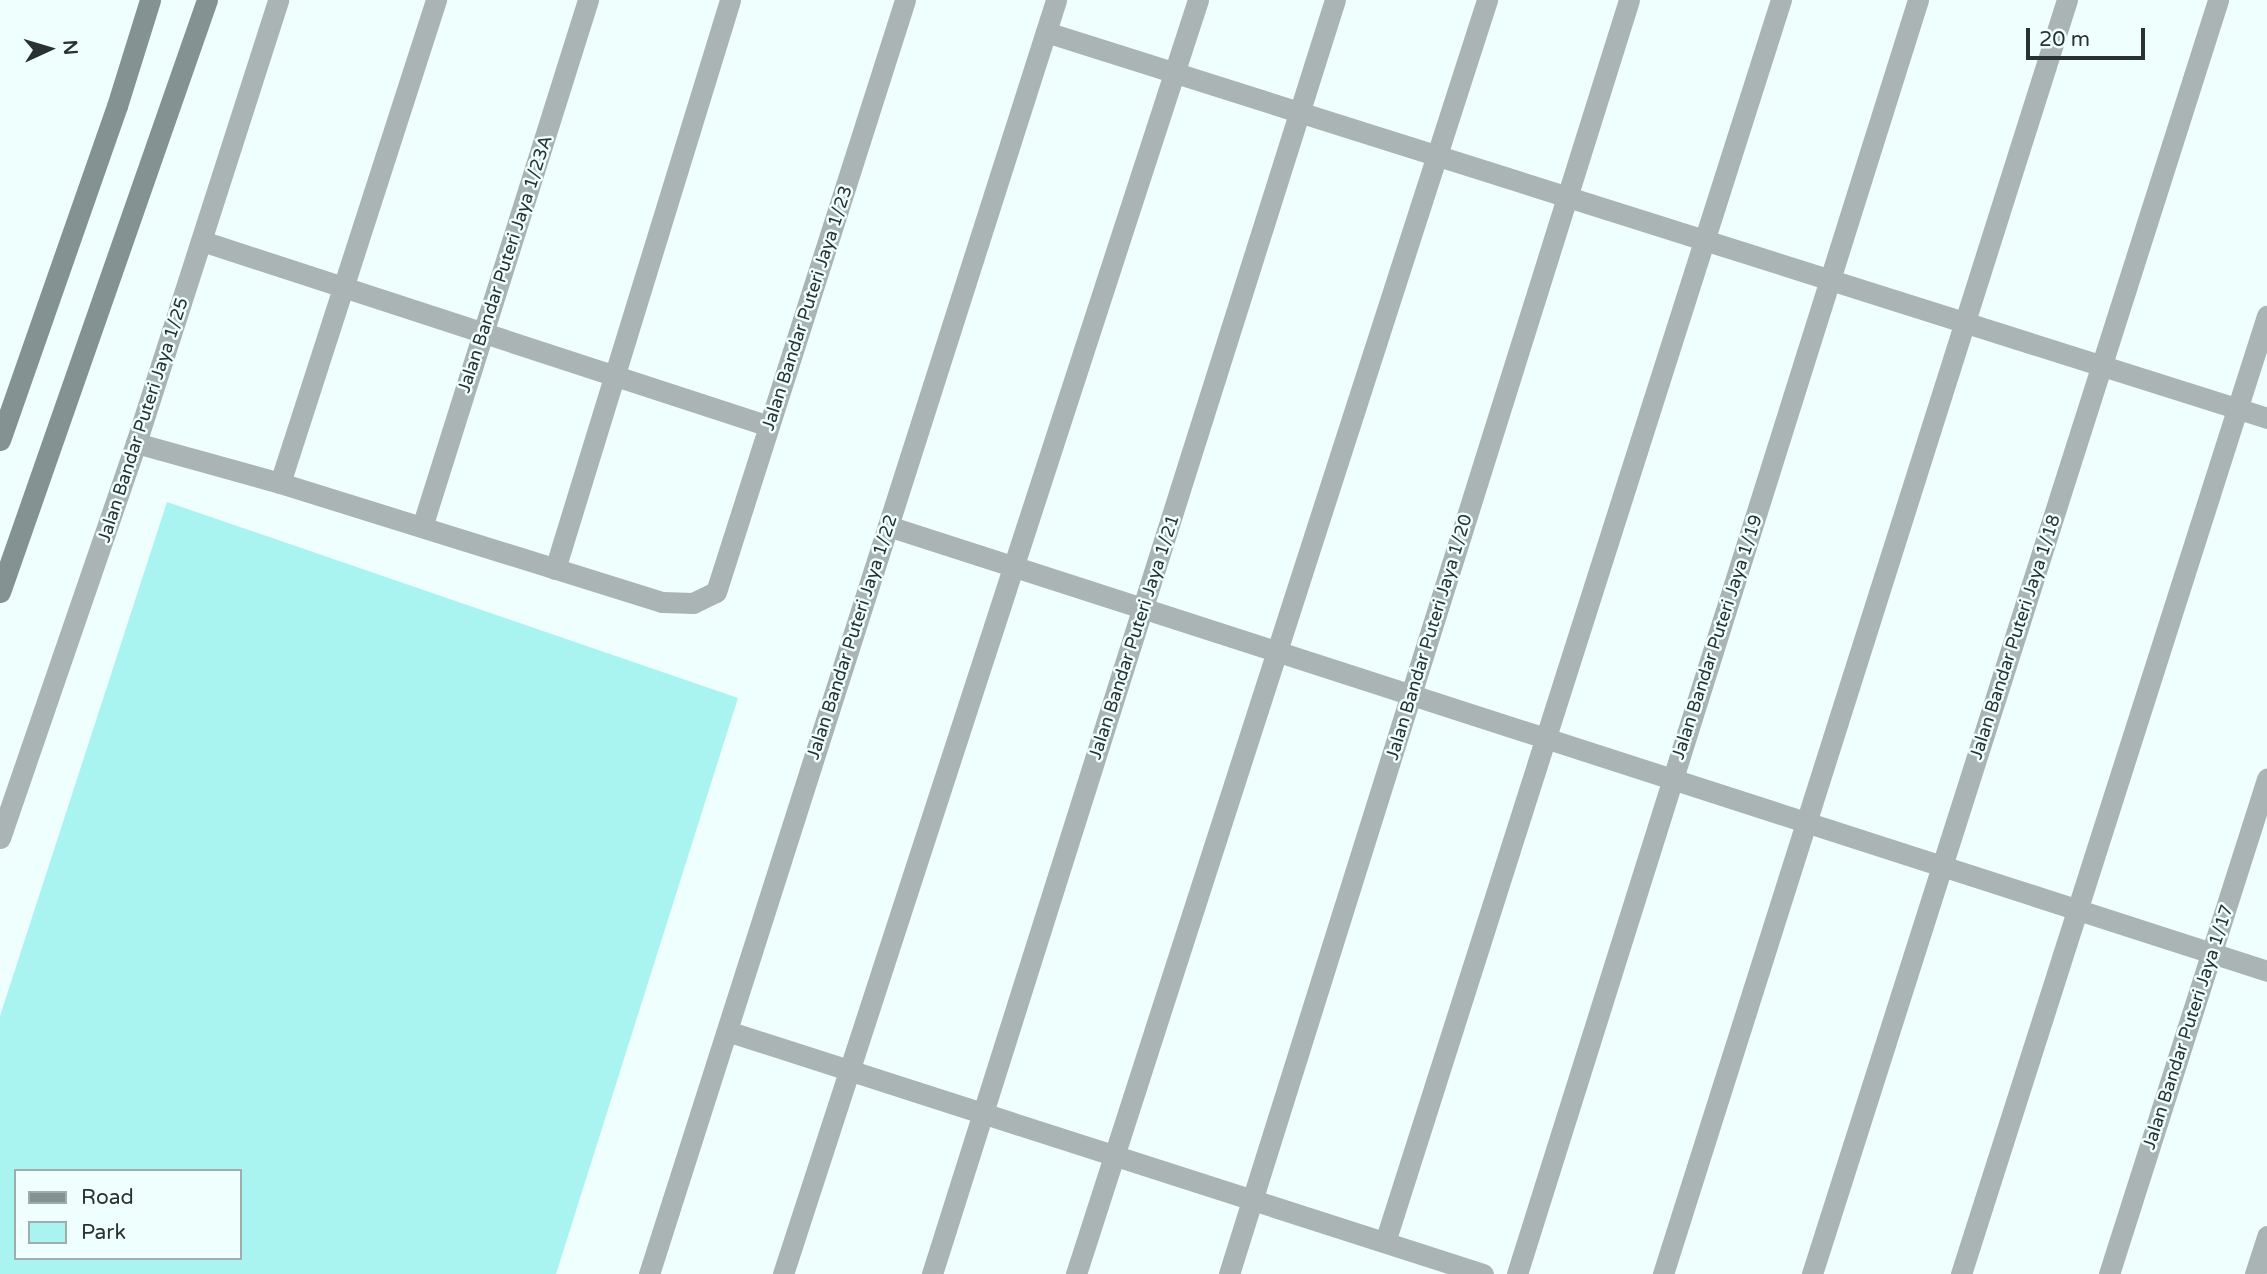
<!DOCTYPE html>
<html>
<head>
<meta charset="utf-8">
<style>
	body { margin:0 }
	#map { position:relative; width:2267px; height:1274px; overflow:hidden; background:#eefffe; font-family:"Varela Round",sans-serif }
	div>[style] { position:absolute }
	.green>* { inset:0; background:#a9f3f1 }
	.lane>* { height:21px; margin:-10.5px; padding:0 10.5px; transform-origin:10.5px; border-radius:10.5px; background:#abb4b4 }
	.street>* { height:21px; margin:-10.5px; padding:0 10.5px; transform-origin:10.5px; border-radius:10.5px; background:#abb4b4 }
	.secondary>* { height:21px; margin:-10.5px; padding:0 10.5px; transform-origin:10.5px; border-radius:10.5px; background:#859292 }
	span { translate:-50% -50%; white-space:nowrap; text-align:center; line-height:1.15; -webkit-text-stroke:5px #eefffe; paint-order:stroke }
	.street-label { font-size:18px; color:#2a3231 }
	.legend { position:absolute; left:14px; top:1169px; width:228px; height:91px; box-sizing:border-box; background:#eefffe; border:2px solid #a0adac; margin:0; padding:9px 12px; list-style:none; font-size:21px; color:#2a3231 }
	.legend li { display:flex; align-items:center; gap:14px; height:35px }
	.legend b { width:35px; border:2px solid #a0adac }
	.north { position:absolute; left:14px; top:14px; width:70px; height:70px; -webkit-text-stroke:5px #eefffe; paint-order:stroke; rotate:86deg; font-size:19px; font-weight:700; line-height:28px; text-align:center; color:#2a3231 }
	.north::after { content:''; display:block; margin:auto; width:24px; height:32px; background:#2a3231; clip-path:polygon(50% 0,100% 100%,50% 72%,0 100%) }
	.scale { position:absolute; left:2026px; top:28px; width:119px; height:32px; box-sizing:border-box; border:4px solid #2a3231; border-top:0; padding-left:9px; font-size:21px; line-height:24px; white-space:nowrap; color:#2a3231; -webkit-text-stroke:5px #eefffe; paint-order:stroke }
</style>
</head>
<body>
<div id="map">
	<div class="green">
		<i style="clip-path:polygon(evenodd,167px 502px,738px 698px,556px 1274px,0 1274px,0 1016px,167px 502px,16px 1171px,240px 1171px,240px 1258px,16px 1258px,16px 1171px)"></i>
	</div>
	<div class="lane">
		<i style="left:1046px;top:32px;width:1281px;rotate:17.54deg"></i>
		<i style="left:202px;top:241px;width:596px;rotate:18.07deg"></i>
		<i style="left:136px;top:443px;width:149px;rotate:15.5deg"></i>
		<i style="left:280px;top:483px;width:400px;rotate:17.3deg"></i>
		<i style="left:662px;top:602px;width:31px;rotate:2deg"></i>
		<i style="left:280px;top:483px;width:508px;rotate:-72.1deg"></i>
		<i style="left:888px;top:526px;width:1449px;rotate:17.88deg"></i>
		<i style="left:555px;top:569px;width:595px;rotate:-72.9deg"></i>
		<i style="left:727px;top:1031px;width:794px;rotate:17.82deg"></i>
		<i style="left:1385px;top:1242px;width:1304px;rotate:-72.32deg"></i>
		<i style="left:783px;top:1274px;width:1340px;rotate:-71.96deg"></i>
		<i style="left:1076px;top:1274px;width:1339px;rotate:-72.12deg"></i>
		<i style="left:1663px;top:1274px;width:1337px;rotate:-72.41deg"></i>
		<i style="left:1961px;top:1274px;width:1006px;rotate:-72.29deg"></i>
		<i style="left:2255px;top:1274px;width:40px;rotate:-72deg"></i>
	</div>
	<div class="street">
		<i style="left:422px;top:527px;width:553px;rotate:-72.52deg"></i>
		<i style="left:693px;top:603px;width:25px;rotate:-26deg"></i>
		<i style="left:716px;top:592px;width:621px;rotate:-72.29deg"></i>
		<i style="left:0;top:838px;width:418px;rotate:-71deg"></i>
		<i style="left:136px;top:443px;width:465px;rotate:-72.2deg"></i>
		<i style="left:649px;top:1274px;width:1337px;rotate:-72.28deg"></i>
		<i style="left:932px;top:1274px;width:1336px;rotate:-72.45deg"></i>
		<i style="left:1229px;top:1274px;width:1335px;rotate:-72.57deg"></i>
		<i style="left:1517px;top:1274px;width:1336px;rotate:-72.53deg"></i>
		<i style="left:1812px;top:1274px;width:1337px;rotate:-72.32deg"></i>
		<i style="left:2109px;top:1274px;width:520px;rotate:-72.3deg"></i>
	</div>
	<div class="secondary">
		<i style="left:0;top:440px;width:354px;rotate:-70.7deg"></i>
		<i style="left:117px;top:106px;width:111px;rotate:-72.7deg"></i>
		<i style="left:0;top:592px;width:627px;rotate:-70.73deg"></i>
	</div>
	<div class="street-label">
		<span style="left:505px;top:264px;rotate:-72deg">Jalan Bandar Puteri Jaya 1/23A</span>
		<span style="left:807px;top:308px;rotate:-72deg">Jalan Bandar Puteri Jaya 1/23</span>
		<span style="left:143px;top:420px;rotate:-72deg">Jalan Bandar Puteri Jaya 1/25</span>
		<span style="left:852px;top:637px;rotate:-72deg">Jalan Bandar Puteri Jaya 1/22</span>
		<span style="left:1134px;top:637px;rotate:-72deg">Jalan Bandar Puteri Jaya 1/21</span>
		<span style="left:1429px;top:637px;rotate:-73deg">Jalan Bandar Puteri Jaya 1/20</span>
		<span style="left:1717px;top:637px;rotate:-72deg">Jalan Bandar Puteri Jaya 1/19</span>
		<span style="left:2015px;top:637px;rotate:-72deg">Jalan Bandar Puteri Jaya 1/18</span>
		<span style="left:2188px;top:1027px;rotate:-72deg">Jalan Bandar Puteri Jaya 1/17</span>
	</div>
	<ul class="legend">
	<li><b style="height:9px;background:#859292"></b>Road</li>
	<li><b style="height:19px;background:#a9f3f1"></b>Park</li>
	</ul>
	<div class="north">N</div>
	<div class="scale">20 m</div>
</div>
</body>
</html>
